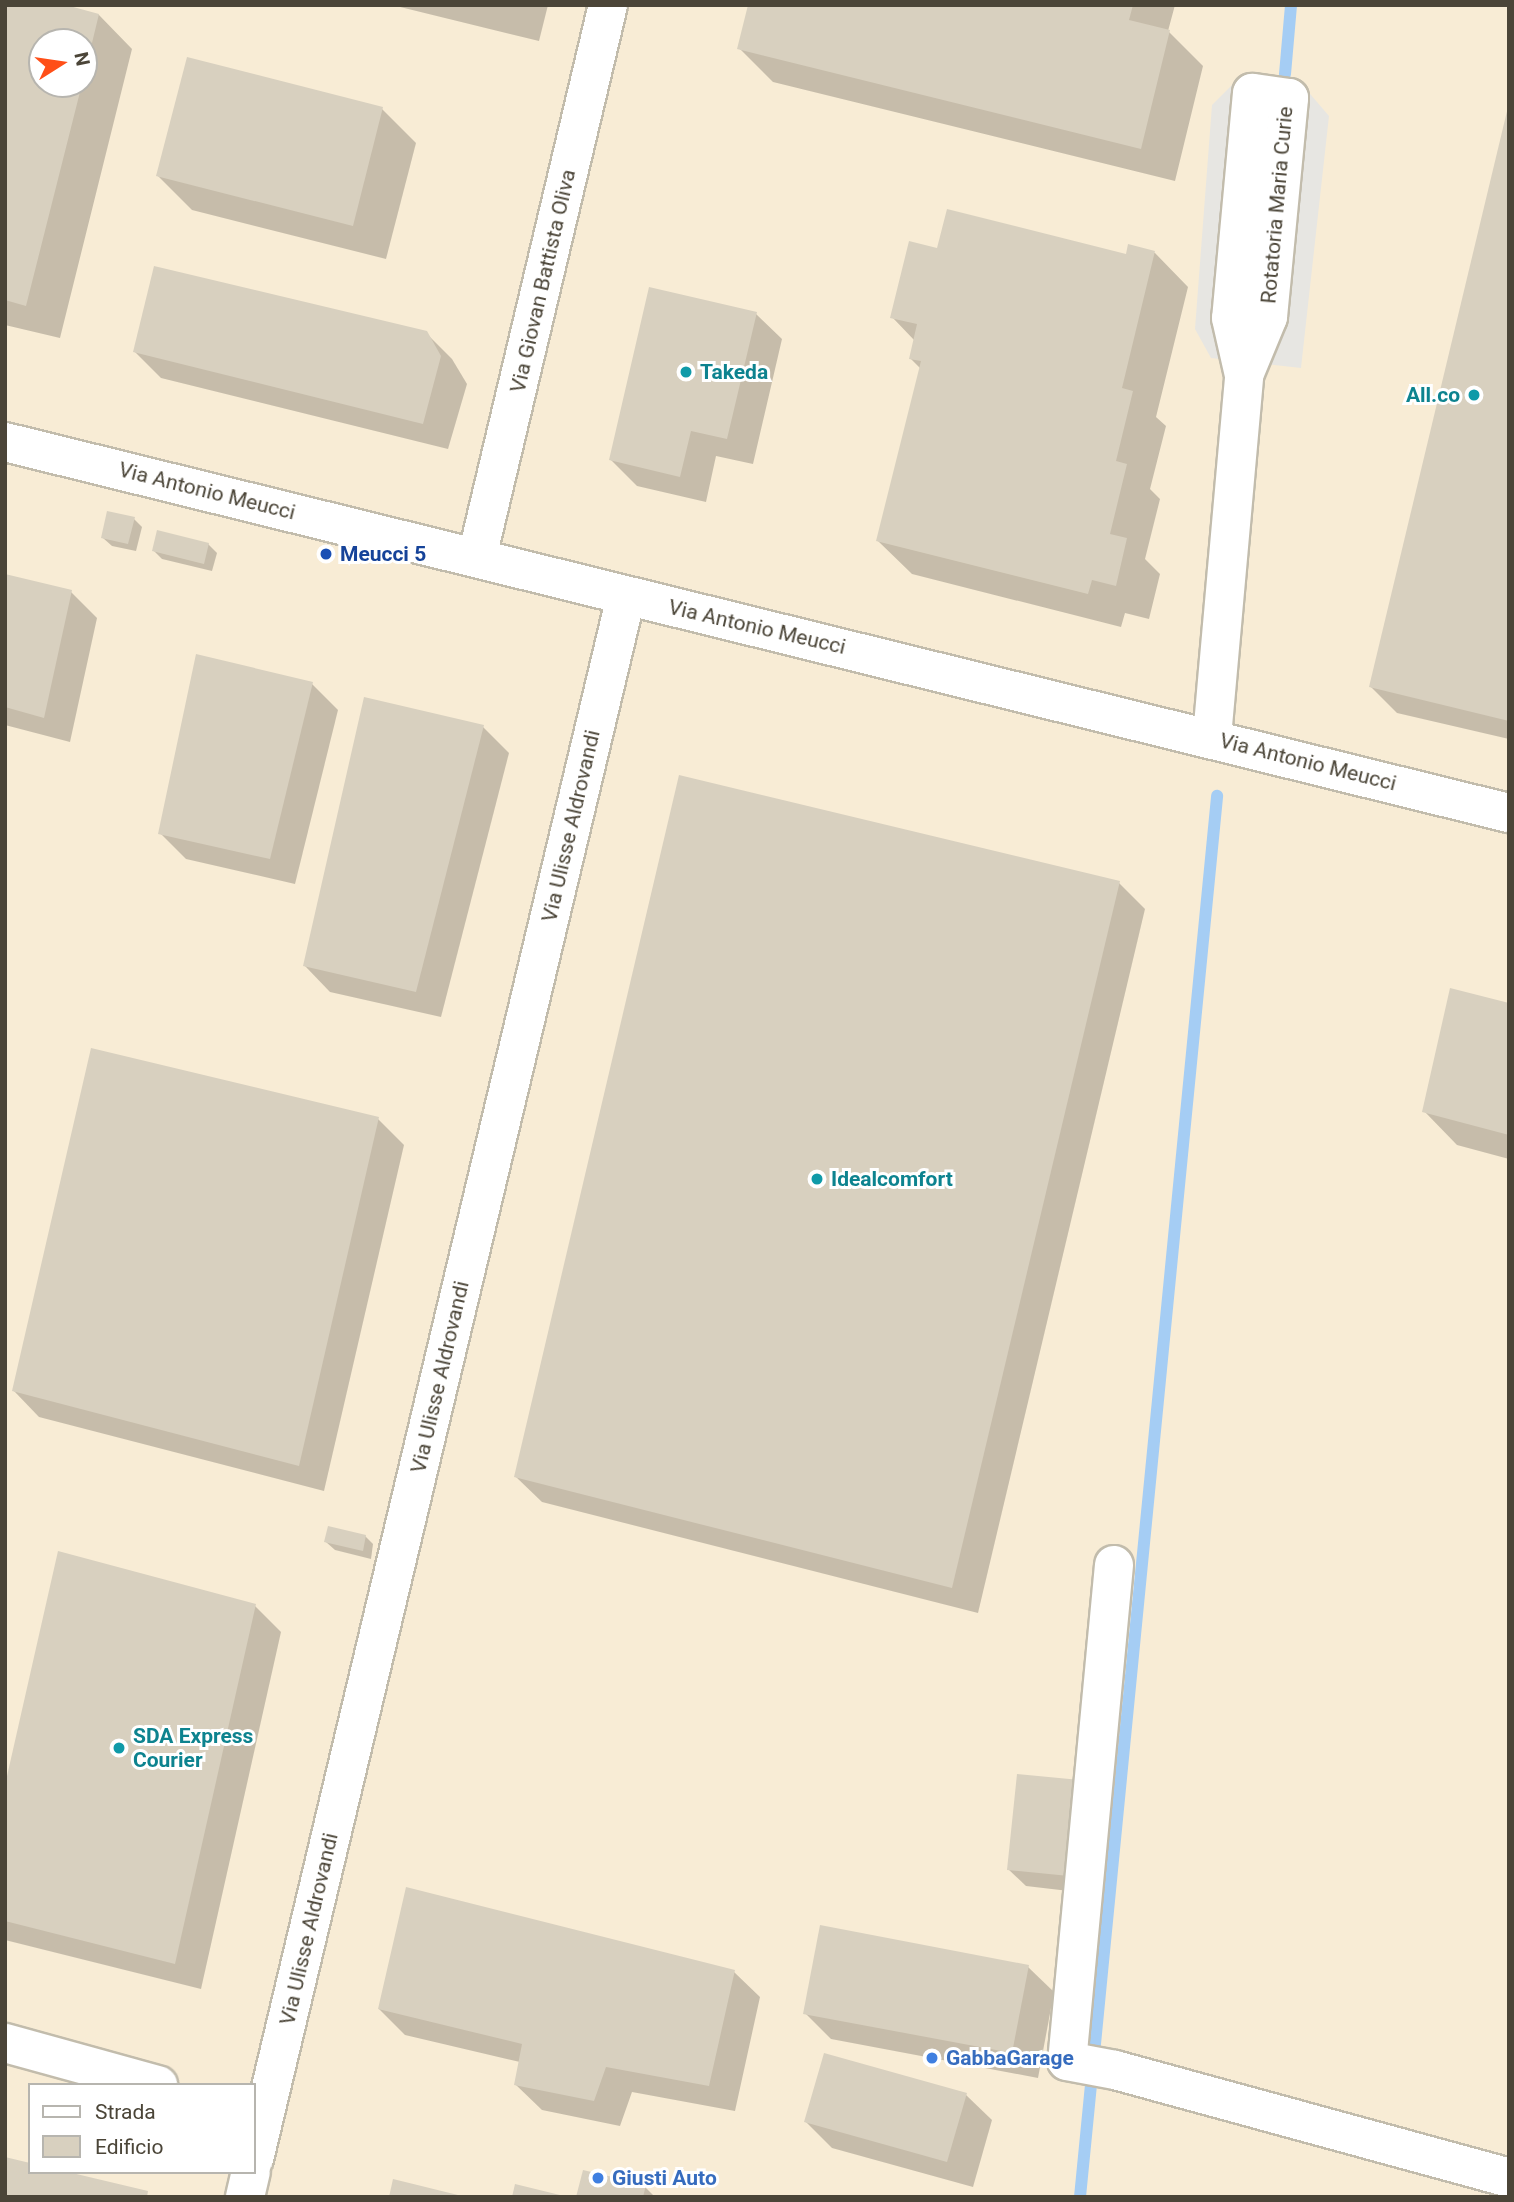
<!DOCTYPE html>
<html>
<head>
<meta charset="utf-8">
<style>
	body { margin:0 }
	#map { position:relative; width:1514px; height:2202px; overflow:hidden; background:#f6f3ea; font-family:Roboto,sans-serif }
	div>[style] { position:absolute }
	.commercial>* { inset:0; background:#f8ecd5 }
	.parking>* { inset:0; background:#e7e6e2 }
	.shadow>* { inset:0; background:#0003 }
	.stream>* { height:12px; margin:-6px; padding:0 6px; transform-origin:6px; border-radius:6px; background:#a5cdf4 }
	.building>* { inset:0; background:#d8d0bf }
	.roads { filter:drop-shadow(2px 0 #c2bcac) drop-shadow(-2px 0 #c2bcac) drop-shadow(0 2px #c2bcac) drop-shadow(0 -2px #c2bcac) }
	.minor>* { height:38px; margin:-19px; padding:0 19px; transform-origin:19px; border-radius:19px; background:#fff }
	.dots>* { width:19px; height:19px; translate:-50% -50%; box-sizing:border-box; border:4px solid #fff; border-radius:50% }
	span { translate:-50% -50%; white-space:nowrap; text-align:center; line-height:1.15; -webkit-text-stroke:6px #fff; paint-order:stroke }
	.street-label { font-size:21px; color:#4b4538 }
	.culture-label { font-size:21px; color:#0d838f; font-weight:700 }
	.left { translate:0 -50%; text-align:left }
	.right { translate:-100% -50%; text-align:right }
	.transit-label { font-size:21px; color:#164399; font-weight:700 }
	.shop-label { font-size:21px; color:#366cbe; font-weight:700 }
	.frame { position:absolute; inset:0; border:7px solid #4b4538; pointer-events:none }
	.legend { position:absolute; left:28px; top:2083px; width:228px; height:91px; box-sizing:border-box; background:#fff; border:2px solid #b7b5af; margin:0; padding:9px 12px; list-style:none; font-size:21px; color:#4b4538 }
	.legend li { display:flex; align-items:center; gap:14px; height:35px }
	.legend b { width:35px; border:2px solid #b7b5af }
	.north { position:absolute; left:28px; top:28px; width:70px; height:70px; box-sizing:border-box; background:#fff; border:2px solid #b7b5af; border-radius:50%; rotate:78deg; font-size:19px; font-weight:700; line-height:28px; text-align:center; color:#4b4538 }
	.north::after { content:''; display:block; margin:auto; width:24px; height:32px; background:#ff4f18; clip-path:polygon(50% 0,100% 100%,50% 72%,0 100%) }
</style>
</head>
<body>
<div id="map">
	<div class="commercial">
		<i style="clip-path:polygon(evenodd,5px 5px,1509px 5px,1509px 2197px,5px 2197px,5px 5px,42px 42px,84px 42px,84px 84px,42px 84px,42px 42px,5px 5px,30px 2085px,254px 2085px,254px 2172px,30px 2172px,30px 2085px)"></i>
	</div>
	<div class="parking">
		<i style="clip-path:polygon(1242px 75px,1299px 81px,1329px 116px,1301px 368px,1211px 358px,1195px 329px,1212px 105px)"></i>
	</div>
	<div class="shadow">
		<i style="clip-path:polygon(evenodd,5px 5px,99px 15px,132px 49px,60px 338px,5px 325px,5px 5px,42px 42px,84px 42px,84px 84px,42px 84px,42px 42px)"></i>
		<i style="clip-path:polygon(392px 5px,548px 5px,539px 41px)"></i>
		<i style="clip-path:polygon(749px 5px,1175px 5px,1168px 31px,1203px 66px,1175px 181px,773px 82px,739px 48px)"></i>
		<i style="clip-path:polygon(382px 109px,416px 143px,386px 259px,192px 210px,158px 176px)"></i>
		<i style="clip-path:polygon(1509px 110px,1509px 739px,1397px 713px,1371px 687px)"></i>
		<i style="clip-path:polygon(1129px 246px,1155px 253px,1188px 287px,1156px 417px,1166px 426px,1150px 489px,1160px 499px,1145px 559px,1160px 574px,1149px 619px,1125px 613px,1121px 627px,912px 574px,878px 541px,921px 369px,911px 359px,915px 341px,892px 317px,938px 250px,1127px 256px)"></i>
		<i style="clip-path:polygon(756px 314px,782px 339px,753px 464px,716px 456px,706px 502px,637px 486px,611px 460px)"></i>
		<i style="clip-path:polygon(426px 333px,452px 359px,467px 384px,448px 449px,161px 378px,135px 352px)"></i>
		<i style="clip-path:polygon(134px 519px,142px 527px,136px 551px,112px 546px,103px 538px)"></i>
		<i style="clip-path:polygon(208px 544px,217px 553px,212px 571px,162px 559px,154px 551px)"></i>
		<i style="clip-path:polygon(5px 576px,71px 592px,97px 618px,70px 742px,5px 725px)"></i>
		<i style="clip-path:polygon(312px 684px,338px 710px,295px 884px,186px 859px,160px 833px)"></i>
		<i style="clip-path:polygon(483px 727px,509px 753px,441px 1017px,330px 992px,305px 966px)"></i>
		<i style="clip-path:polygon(1119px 883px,1145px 909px,978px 1613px,542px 1502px,516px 1477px)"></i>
		<i style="clip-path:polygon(1509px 1005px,1509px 1159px,1457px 1145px,1424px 1111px)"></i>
		<i style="clip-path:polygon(378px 1119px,404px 1145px,324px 1491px,39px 1417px,14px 1391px)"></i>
		<i style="clip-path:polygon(365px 1536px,373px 1544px,371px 1559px,335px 1550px,326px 1542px)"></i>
		<i style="clip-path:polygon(255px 1606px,281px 1632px,201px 1989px,5px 1940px,5px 1793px)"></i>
		<i style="clip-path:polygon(1079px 1782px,1086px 1893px,1026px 1886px,1008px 1869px)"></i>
		<i style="clip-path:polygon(1028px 1967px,1054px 1992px,1038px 2078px,831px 2039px,805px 2013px)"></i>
		<i style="clip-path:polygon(734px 1972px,760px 1997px,735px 2111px,632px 2092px,620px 2126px,542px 2110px,516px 2085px,520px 2062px,405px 2035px,379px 2009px)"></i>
		<i style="clip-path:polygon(966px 2095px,992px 2120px,973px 2187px,832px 2148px,806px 2122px)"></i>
		<i style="clip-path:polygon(645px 2187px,655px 2197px,578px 2197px)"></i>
	</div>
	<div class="stream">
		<i style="left:1285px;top:74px;width:69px;rotate:-85deg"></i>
		<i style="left:1080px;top:2197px;width:1408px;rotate:-84.41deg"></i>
	</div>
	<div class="building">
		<i style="clip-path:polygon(5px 5px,66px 5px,99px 14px,85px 72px,84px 42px,42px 42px,42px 84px,82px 84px,26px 306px,5px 300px)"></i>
		<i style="clip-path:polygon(748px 5px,1133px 5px,1129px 20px,1170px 30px,1141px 149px,737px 49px)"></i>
		<i style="clip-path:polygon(187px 57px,383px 107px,353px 226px,156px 176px)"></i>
		<i style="clip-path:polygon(1508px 107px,1509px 107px,1509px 721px,1369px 687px)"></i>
		<i style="clip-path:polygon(947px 209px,1126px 254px,1128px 244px,1155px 251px,1122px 388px,1133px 391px,1116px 461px,1127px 464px,1110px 534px,1127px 538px,1116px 586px,1092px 580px,1088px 594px,876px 541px,921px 361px,909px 359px,917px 324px,890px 318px,909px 241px,937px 248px)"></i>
		<i style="clip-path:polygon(154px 266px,427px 331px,441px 356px,423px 424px,133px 352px)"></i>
		<i style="clip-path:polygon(649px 287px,757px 312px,727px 439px,691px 431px,680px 477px,609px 460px)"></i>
		<i style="clip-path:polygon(107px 511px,135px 517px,128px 544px,101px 538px)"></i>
		<i style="clip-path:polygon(157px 530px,209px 543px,204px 564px,152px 551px)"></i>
		<i style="clip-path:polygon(5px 574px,72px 590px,44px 718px,5px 707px)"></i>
		<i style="clip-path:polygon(196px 654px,313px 682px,270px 859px,158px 834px)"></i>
		<i style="clip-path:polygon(364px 697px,484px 725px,416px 992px,303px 966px)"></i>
		<i style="clip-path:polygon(679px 775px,1120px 881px,952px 1588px,514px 1477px)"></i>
		<i style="clip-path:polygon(1450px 988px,1509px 1003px,1509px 1135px,1422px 1112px)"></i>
		<i style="clip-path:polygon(91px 1048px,379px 1117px,299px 1466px,12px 1391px)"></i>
		<i style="clip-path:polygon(328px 1526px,366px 1535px,363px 1551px,324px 1542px)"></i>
		<i style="clip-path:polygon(58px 1551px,256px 1604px,175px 1964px,5px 1921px,5px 1785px)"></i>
		<i style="clip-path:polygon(1017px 1774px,1080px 1780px,1069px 1876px,1007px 1870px)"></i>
		<i style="clip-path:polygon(406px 1887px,735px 1970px,709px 2086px,606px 2067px,594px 2101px,514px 2085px,522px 2044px,378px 2009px)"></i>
		<i style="clip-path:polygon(820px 1925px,1029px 1965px,1012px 2053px,803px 2014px)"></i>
		<i style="clip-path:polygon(824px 2053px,967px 2093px,947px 2162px,804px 2122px)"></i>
		<i style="clip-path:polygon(5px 2157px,30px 2163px,30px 2172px,68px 2172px,148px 2191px,147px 2197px,5px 2197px)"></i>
		<i style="clip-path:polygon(583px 2170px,646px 2185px,643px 2197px,576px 2197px)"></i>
		<i style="clip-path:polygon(393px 2179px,462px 2196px,462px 2197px,389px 2197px)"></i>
		<i style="clip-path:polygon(515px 2184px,564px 2196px,564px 2197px,512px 2197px)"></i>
	</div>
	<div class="roads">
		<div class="minor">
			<i style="left:5px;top:442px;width:1549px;rotate:13.86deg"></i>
			<i style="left:477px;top:557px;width:567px;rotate:-76.65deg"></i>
			<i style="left:1212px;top:737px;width:363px;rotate:-84.9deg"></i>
			<i style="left:1244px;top:375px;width:63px;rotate:-67.5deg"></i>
			<i style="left:1268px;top:317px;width:220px;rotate:-84.5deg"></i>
			<i style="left:1289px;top:98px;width:37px;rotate:-172deg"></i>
			<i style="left:1252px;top:93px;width:226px;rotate:95.3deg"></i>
			<i style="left:1231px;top:318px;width:58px;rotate:77.2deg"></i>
			<i style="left:1114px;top:1565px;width:498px;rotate:95.4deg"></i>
			<i style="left:1067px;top:2061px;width:49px;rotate:10.6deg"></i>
			<i style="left:1115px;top:2070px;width:409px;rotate:15.3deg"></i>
			<i style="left:5px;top:2043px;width:159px;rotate:15.4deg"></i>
			<i style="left:254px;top:2159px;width:1607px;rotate:-76.61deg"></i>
			<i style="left:245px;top:2197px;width:26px;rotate:-77deg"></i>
		</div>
	</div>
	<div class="dots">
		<i style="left:686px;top:372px;background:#0f9aa8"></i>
		<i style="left:1474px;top:395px;background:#0f9aa8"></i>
		<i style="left:326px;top:554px;background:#1a4fb4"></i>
		<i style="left:817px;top:1179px;background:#0f9aa8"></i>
		<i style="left:119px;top:1748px;background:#0f9aa8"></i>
		<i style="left:932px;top:2058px;background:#3f7fe0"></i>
		<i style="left:598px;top:2178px;background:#3f7fe0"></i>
	</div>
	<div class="street-label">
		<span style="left:1277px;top:205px;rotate:-85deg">Rotatoria Maria Curie</span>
		<span style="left:543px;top:281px;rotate:-77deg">Via Giovan Battista Oliva</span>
		<span style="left:207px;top:491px;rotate:14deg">Via Antonio Meucci</span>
		<span style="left:757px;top:627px;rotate:13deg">Via Antonio Meucci</span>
		<span style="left:1308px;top:762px;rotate:14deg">Via Antonio Meucci</span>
		<span style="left:571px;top:826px;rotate:-77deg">Via Ulisse Aldrovandi</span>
		<span style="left:440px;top:1377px;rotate:-77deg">Via Ulisse Aldrovandi</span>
		<span style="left:309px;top:1929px;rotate:-77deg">Via Ulisse Aldrovandi</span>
	</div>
	<div class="culture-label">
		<span class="left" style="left:700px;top:372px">Takeda</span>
		<span class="right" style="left:1460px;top:395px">All.co</span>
		<span class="left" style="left:831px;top:1179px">Idealcomfort</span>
		<span class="left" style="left:133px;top:1748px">SDA Express<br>Courier</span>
	</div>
	<div class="transit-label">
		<span class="left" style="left:340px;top:554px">Meucci 5</span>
	</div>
	<div class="shop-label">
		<span class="left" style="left:946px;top:2058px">GabbaGarage</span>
		<span class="left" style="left:612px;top:2178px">Giusti Auto</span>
	</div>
	<div class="frame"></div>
	<ul class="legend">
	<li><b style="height:9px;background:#fff"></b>Strada</li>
	<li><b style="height:19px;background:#d8d0bf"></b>Edificio</li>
	</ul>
	<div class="north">N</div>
</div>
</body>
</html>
